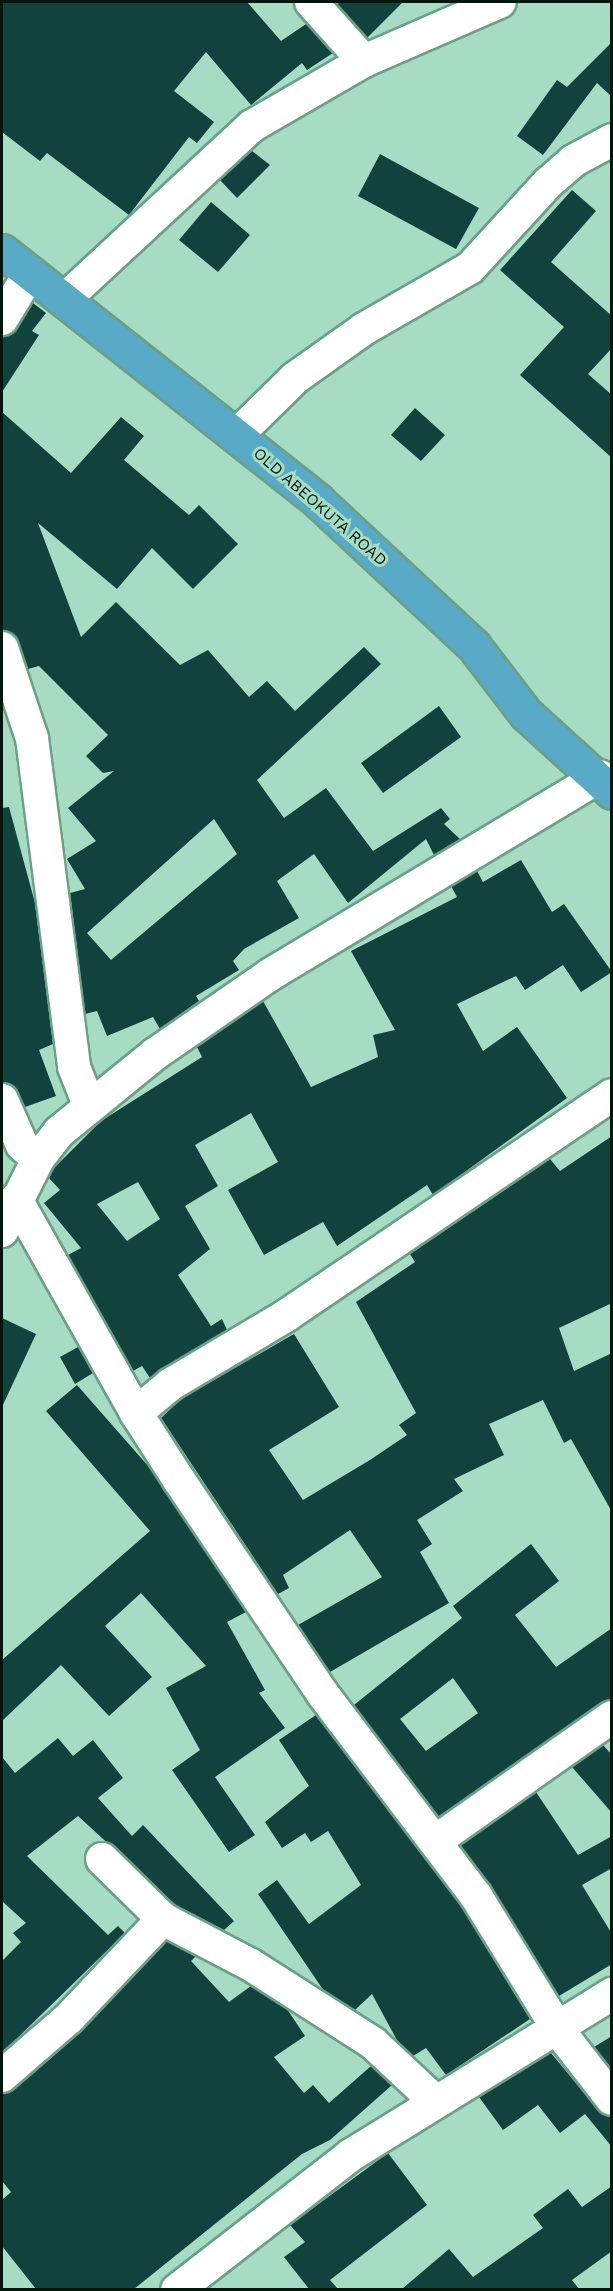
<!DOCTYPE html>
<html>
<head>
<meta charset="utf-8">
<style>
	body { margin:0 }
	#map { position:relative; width:613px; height:2291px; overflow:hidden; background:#a7dcc4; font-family:"Work Sans",sans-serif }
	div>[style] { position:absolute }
	.building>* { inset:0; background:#12423d }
	.roads { filter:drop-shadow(2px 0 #6c9f88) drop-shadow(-2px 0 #6c9f88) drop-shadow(0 2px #6c9f88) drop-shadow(0 -2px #6c9f88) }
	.minor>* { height:32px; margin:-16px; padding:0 16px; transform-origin:16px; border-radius:16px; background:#fff }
	.trunk>* { height:33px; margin:-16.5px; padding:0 16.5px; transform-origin:16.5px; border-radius:16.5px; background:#58aac6 }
	span { translate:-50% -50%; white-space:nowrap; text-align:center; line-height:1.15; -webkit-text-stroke:6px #a7dcc4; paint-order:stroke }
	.street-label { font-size:16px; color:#03160e }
	.frame { position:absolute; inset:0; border:3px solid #03160e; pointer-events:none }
</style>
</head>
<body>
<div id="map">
	<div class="building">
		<i style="clip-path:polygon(2px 2px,247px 2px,281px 41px,306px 24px,333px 53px,307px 70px,302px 63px,251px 105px,206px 52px,174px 91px,214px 122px,197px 143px,189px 137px,129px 215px,47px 153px,40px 161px,2px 132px)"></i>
		<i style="clip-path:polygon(341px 2px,403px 2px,367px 38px,337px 4px)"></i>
		<i style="clip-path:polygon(612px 42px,612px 97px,597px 83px,543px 155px,517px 136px,557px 80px,567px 87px)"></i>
		<i style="clip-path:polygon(252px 151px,270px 165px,237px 198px,220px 180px)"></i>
		<i style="clip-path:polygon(380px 154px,479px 208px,456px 249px,358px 196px)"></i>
		<i style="clip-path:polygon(572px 190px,596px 211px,551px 262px,612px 316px,612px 348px,588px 374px,612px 395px,612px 458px,520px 375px,564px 327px,500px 270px)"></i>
		<i style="clip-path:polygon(211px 202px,250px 235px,218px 272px,179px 240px)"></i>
		<i style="clip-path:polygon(33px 303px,46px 313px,32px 331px,39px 335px,2px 392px,2px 337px,17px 329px)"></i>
		<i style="clip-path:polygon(415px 408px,445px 435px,421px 461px,391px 435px)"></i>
		<i style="clip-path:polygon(evenodd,2px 412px,71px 473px,121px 417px,144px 436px,124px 460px,189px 515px,199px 505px,238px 544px,193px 589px,152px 548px,117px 589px,38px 523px,81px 637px,116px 602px,180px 665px,208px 650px,249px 697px,267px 681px,295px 711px,364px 647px,381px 664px,257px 780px,284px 818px,326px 788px,373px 851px,441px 808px,450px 819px,444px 824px,460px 839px,434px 855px,426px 839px,348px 903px,314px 854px,277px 881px,299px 918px,244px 949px,233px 961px,239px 970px,196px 996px,199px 1001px,160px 1029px,153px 1017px,107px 1036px,97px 1011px,85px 1014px,70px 893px,85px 889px,67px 859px,96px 841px,68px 808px,114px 771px,103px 773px,86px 756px,108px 735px,39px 666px,28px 669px,14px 635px,2px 631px,2px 412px,214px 819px,237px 854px,111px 960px,87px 933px,214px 819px)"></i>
		<i style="clip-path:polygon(439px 706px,461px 737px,383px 793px,361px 763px)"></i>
		<i style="clip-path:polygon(9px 807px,35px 903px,53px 1044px,39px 1050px,56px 1096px,25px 1107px,13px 1086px,2px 1082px,2px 808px)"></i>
		<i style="clip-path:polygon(evenodd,521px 860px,552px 912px,564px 904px,612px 972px,581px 992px,563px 965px,525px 990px,516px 976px,457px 1004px,483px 1051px,517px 1027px,567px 1098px,433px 1195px,427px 1185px,337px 1246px,323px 1222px,264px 1255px,228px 1190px,278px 1162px,251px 1113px,195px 1145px,218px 1186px,185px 1206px,210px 1249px,178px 1275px,211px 1326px,222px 1319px,227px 1330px,150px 1378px,142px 1366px,133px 1371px,68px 1255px,81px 1248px,44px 1203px,60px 1190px,49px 1178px,53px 1169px,101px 1121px,202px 1057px,197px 1047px,263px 1001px,311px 1087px,378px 1057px,373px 1035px,395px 1030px,351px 951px,457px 897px,451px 886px,477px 871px,483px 882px,521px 860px,138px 1182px,160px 1219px,127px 1241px,97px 1204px,138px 1182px)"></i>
		<i style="clip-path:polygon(612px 1136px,612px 1303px,559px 1328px,574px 1371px,612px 1353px,612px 1512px,571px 1439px,564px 1443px,543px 1400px,489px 1424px,504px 1455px,454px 1479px,463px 1491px,417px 1520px,432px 1544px,420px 1552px,449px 1603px,330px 1672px,298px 1625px,382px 1577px,350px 1530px,283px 1575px,289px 1588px,278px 1594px,161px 1418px,181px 1399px,294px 1334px,339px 1407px,269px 1450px,303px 1500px,370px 1460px,407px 1435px,399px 1425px,416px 1413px,356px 1302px,415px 1262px,410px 1254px,550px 1159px,560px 1171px)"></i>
		<i style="clip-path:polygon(2px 1318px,36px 1334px,2px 1407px)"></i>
		<i style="clip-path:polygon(78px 1347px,93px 1373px,75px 1384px,60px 1357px)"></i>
		<i style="clip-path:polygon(77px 1385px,149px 1467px,246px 1612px,227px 1622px,265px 1690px,259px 1693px,285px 1728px,215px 1777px,255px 1835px,229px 1852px,172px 1770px,200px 1750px,166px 1688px,206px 1666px,141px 1593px,105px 1626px,152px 1677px,109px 1716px,61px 1665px,2px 1721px,2px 1660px,150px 1531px,46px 1411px)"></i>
		<i style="clip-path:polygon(evenodd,531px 1544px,559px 1581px,515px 1615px,556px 1667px,612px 1628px,612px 1699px,439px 1817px,354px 1705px,462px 1618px,453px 1606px,531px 1544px,453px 1678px,478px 1713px,426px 1751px,400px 1719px,453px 1678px)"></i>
		<i style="clip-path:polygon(316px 1715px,461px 1906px,530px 2019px,446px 2075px,426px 2048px,413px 2056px,398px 2042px,372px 1994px,355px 2010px,324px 1991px,258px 1894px,277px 1880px,309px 1924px,361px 1885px,328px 1831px,311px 1842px,305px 1833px,282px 1848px,265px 1822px,309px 1786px,279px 1740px)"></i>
		<i style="clip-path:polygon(58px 1738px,73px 1756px,93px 1740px,123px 1778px,98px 1798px,132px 1836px,143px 1825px,234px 1921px,224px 1930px,174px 1904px,78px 1816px,27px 1856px,108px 1935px,118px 1926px,125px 1933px,2px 2053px,2px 1961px,21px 1942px,13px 1933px,26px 1923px,2px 1901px,2px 1757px,15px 1773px)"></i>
		<i style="clip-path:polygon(603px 1745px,612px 1755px,612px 1813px,572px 1767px)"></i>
		<i style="clip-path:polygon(536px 1792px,578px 1855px,612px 1836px,612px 1868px,582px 1885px,612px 1934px,612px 1964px,559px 1996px,460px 1846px)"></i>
		<i style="clip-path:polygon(167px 1941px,196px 1956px,191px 1961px,229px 2002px,251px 1986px,287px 2009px,305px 2036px,274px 2057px,304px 2093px,313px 2085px,329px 2103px,371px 2066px,392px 2085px,330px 2140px,302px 2154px,134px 2289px,36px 2289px,2px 2246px,2px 2200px,11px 2192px,2px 2181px,2px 2093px,14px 2090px,81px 2032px)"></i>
		<i style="clip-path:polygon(612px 2036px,612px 2069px,594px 2047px)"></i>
		<i style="clip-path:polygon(551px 2053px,598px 2110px,612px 2117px,612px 2147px,585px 2114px,560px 2133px,538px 2105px,503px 2130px,479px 2097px)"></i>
		<i style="clip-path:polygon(388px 2153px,427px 2205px,330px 2280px,338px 2289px,309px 2289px,284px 2257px,305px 2242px,290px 2225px)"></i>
		<i style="clip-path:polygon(612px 2186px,612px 2251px,572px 2280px,579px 2289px,402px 2289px,449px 2249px,473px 2277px,543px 2228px,533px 2215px,568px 2189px,582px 2207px)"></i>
	</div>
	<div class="roads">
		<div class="minor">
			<i style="left:311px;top:2px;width:79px;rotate:48.1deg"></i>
			<i style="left:65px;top:299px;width:255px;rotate:-42.8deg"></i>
			<i style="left:252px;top:126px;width:129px;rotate:-30.1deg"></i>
			<i style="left:364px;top:61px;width:148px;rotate:-23.5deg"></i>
			<i style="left:2px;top:319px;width:54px;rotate:-58.7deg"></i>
			<i style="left:237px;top:435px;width:81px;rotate:-44.5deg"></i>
			<i style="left:295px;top:378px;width:85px;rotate:-35.4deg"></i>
			<i style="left:364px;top:329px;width:122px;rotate:-29.9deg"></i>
			<i style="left:470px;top:268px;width:115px;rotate:-47.5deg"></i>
			<i style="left:548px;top:183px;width:33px;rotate:-41deg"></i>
			<i style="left:573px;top:161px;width:44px;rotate:-28.3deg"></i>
			<i style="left:2px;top:648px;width:95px;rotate:71.6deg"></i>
			<i style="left:32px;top:738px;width:332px;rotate:82.7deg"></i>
			<i style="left:74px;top:1067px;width:41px;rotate:68.5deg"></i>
			<i style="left:2px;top:1100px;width:49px;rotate:66deg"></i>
			<i style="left:22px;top:1145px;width:21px;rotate:41deg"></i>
			<i style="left:16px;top:1199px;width:245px;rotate:60.7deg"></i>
			<i style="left:136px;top:1413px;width:80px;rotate:57.3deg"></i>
			<i style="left:179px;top:1480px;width:257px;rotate:56.1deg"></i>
			<i style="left:322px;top:1693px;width:255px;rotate:52.8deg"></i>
			<i style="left:476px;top:1896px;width:158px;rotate:58.4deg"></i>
			<i style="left:559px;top:2031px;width:86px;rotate:52.1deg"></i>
			<i style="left:2px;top:1231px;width:80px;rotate:-63.4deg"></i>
			<i style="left:38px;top:1159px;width:34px;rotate:-52deg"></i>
			<i style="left:59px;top:1132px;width:124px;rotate:-39.1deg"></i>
			<i style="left:155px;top:1054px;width:141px;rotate:-34.6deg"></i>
			<i style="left:271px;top:974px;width:384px;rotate:-31deg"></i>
			<i style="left:136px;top:1413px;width:45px;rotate:-39.6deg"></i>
			<i style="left:171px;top:1384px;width:135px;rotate:-30.7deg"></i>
			<i style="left:287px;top:1315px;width:392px;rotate:-34.1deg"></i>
			<i style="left:437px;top:1840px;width:214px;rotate:-35.1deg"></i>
			<i style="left:102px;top:1859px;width:86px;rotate:44.5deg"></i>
			<i style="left:163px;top:1919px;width:99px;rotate:27.6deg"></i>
			<i style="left:251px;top:1965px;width:145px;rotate:32.6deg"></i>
			<i style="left:373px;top:2043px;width:86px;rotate:43.1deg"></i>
			<i style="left:2px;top:2076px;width:89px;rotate:-40.9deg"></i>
			<i style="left:69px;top:2018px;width:137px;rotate:-46.5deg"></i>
			<i style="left:177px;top:2290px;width:220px;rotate:-37.8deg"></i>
			<i style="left:351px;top:2155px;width:307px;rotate:-31.7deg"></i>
		</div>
		<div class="trunk">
			<i style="left:2px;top:251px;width:403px;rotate:38.3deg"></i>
			<i style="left:318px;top:501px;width:212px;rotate:42.9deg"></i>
			<i style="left:473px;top:645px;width:87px;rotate:52.5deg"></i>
			<i style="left:526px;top:714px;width:116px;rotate:42.2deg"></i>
		</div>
	</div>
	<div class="street-label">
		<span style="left:320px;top:507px;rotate:41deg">OLD ABEOKUTA ROAD</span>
	</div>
	<div class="frame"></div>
</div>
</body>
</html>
